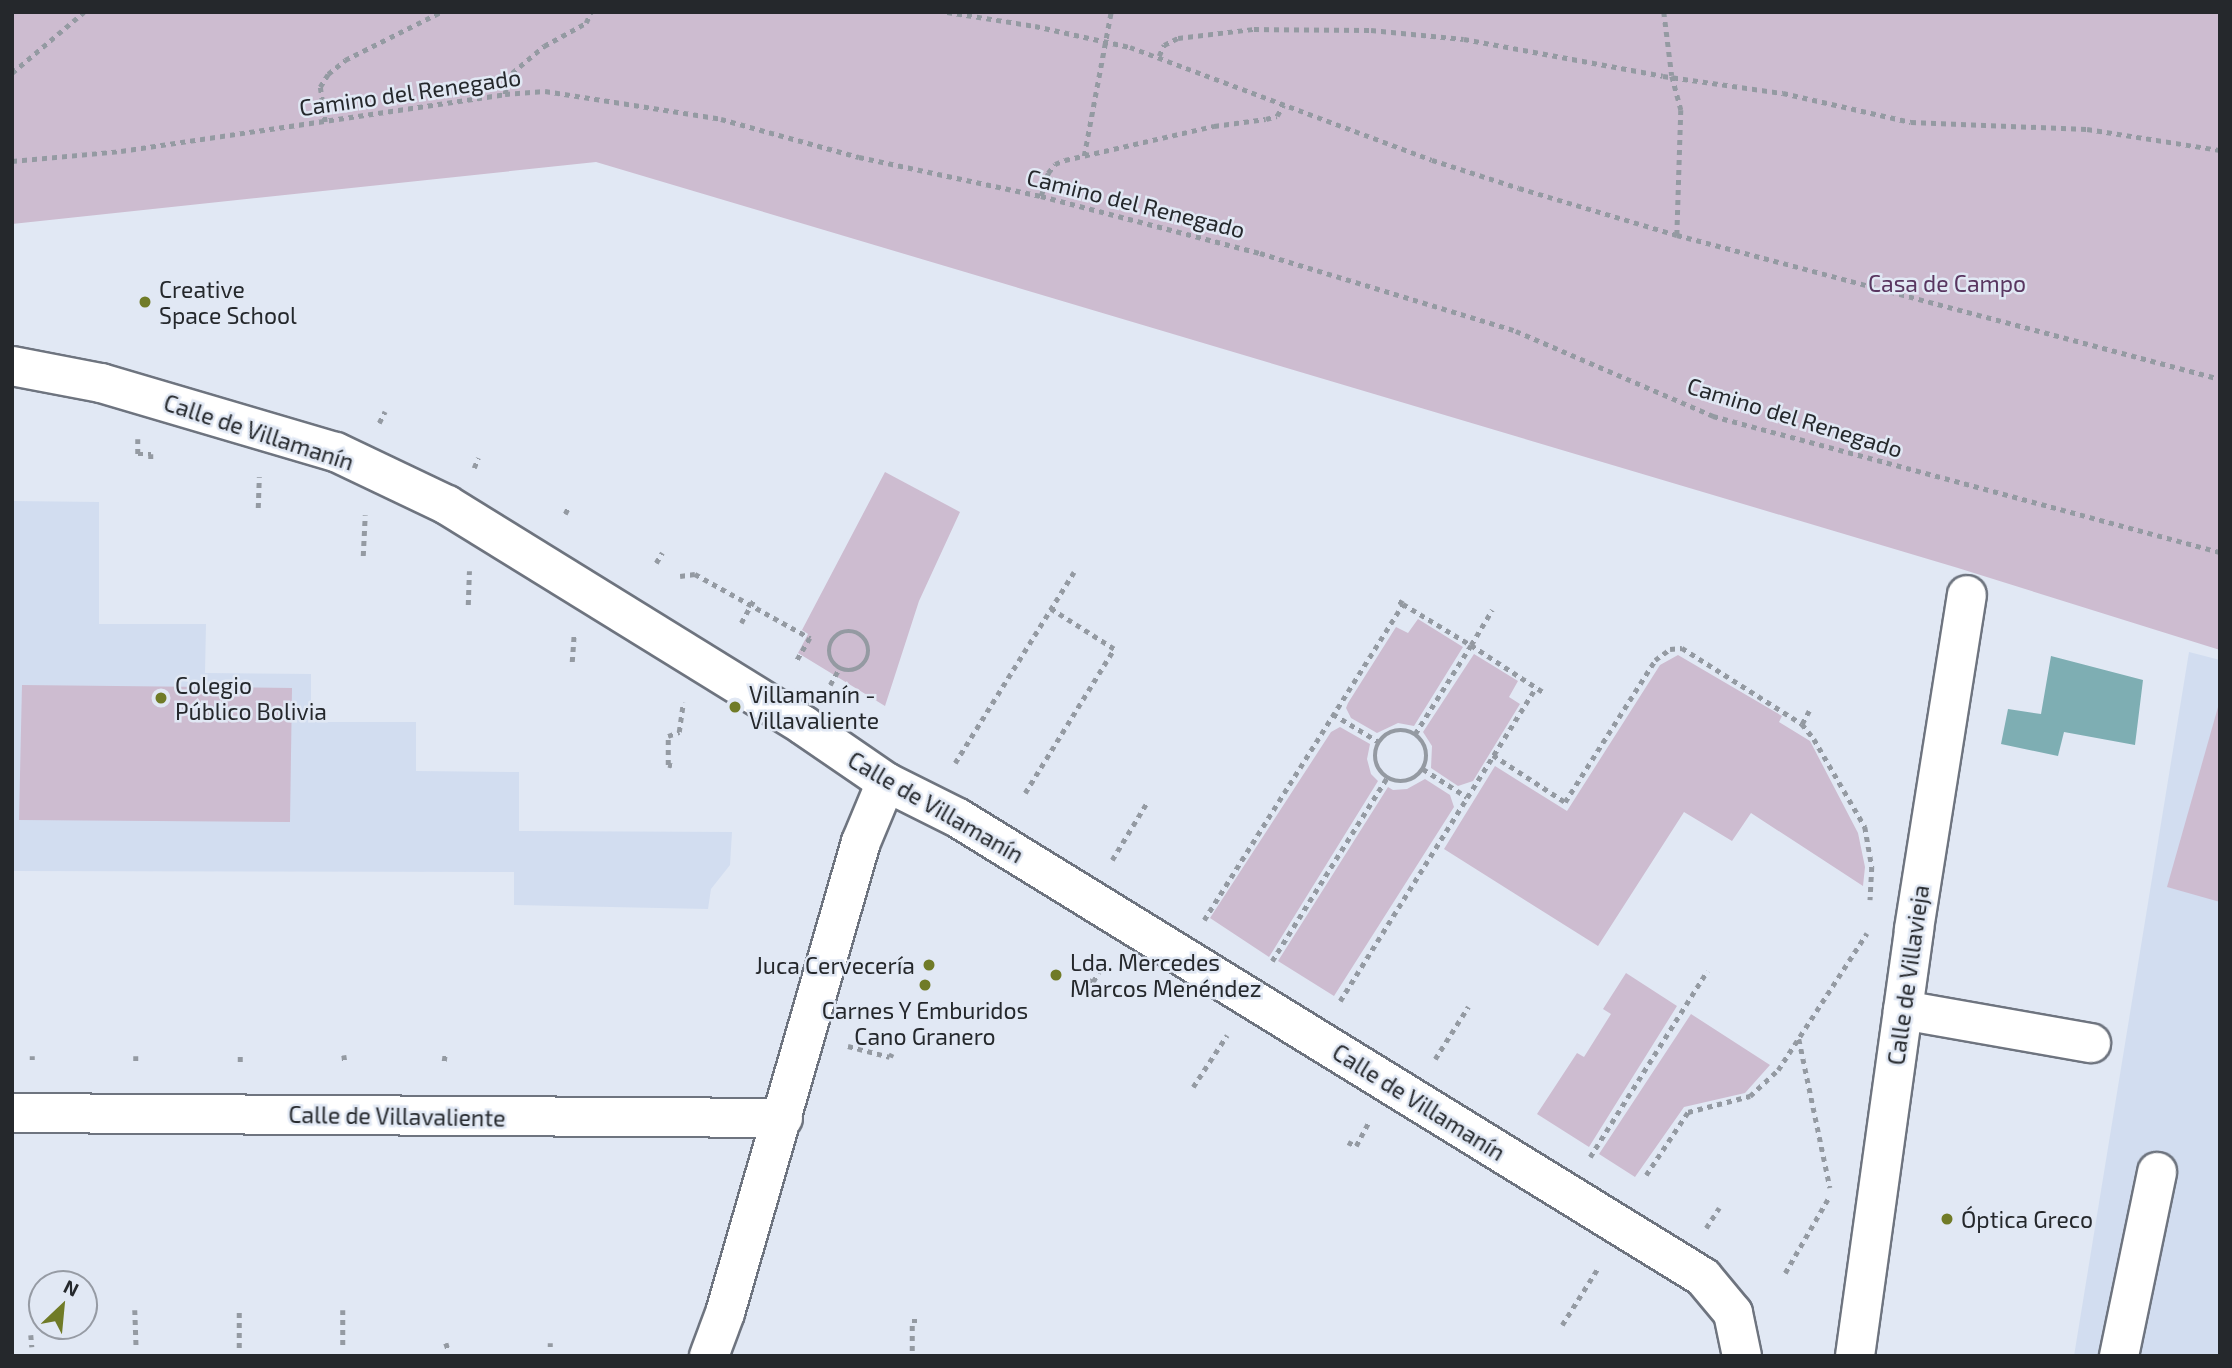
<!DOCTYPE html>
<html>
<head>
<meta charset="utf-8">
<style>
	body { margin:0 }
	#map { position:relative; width:2232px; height:1368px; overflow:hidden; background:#e1e8f4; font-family:"Exo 2",sans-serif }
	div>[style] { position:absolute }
	.built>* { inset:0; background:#d2ddf0 }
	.green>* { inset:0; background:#cdbcd0 }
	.water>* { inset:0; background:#7eaeb3 }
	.path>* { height:4.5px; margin-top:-2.25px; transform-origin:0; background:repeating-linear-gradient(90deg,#949aa2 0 5px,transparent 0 10px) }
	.path>.ring { margin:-2.25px; padding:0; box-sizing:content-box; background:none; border:4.5px solid #949aa2; border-radius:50% }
	.roads { filter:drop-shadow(2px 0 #6e747f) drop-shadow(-2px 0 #6e747f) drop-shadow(0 2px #6e747f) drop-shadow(0 -2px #6e747f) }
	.minor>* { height:38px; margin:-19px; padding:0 19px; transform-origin:19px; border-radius:19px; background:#fff }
	.dots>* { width:19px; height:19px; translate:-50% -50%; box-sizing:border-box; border:4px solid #e1e8f4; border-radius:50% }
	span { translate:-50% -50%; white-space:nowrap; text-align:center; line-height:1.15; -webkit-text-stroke:5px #e1e8f4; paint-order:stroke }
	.street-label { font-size:23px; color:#25282c }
	.park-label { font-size:23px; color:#593660 }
	.poi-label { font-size:23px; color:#25282c }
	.left { translate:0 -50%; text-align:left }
	.right { translate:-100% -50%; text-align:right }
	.frame { position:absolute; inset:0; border:14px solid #25282c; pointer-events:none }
	.north { position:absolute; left:28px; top:1270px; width:70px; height:70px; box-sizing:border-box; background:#e1e8f4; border:2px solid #969ba4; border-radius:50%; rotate:26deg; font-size:19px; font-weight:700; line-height:28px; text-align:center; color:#25282c }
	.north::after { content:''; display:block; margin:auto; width:24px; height:32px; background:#707b27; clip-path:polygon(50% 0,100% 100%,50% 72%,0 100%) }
</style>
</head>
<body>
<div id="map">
	<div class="built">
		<i style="clip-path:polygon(12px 501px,99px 502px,99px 624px,206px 624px,205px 673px,311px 674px,311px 722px,416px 722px,416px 771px,519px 772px,519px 831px,732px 832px,730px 865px,711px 889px,708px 909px,514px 905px,514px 872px,12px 871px)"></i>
		<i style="clip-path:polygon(2189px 652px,2220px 660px,2220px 1356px,2074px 1356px)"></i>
	</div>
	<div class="green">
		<i style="clip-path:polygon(12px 12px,2220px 12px,2220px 650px,1958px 568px,596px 162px,12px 224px)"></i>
		<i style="clip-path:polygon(885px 472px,960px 512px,919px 601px,885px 706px,798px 653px,808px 634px,802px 630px)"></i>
		<i style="clip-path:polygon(1418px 619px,1463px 647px,1414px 726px,1398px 723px,1377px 733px,1351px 718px,1346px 708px,1348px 703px,1396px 627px,1408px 633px)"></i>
		<i style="clip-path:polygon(1474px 654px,1518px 681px,1509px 697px,1520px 704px,1473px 781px,1458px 786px,1431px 768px,1432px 746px,1423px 732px)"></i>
		<i style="clip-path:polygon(1678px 655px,1782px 716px,1779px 722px,1810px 741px,1858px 833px,1865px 867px,1863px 886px,1751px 813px,1732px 841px,1684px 812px,1598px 946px,1444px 849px,1495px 766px,1567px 811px,1660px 665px)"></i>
		<i style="clip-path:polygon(22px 685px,292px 688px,290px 822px,19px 820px)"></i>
		<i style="clip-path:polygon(2220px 700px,2220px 902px,2167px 887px)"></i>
		<i style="clip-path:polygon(1340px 727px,1370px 744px,1367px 759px,1371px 774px,1378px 781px,1269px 957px,1210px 918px,1331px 732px)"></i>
		<i style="clip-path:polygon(1425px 779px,1450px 795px,1454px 807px,1334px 996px,1278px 961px,1388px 787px,1393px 790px,1407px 789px)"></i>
		<i style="clip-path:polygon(1626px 973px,1677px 1006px,1589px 1147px,1537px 1114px,1577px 1053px,1584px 1057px,1611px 1014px,1603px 1009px)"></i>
		<i style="clip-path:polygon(1691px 1014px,1770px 1065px,1745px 1093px,1684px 1107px,1635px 1177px,1599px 1154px)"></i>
	</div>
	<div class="water">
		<i style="clip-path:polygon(2051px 656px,2143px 680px,2135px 745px,2064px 732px,2058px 756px,2001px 744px,2008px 709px,2041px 714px)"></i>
	</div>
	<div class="path">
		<i style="left:947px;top:12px;width:89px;rotate:9deg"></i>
		<i style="left:1035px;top:26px;width:97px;rotate:12.5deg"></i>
		<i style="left:1130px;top:47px;width:322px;rotate:20.5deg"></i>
		<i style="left:1432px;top:160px;width:91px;rotate:17.8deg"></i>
		<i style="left:1519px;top:188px;width:165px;rotate:16.6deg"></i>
		<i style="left:1677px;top:235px;width:562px;rotate:14.85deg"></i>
		<i style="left:1664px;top:12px;width:64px;rotate:82.9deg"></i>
		<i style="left:1672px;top:76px;width:35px;rotate:75deg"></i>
		<i style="left:1681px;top:110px;width:125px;rotate:91.8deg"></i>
		<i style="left:1159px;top:56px;width:12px;rotate:-66deg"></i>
		<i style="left:1164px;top:45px;width:16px;rotate:-27deg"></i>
		<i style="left:1178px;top:38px;width:77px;rotate:-6.8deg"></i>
		<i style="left:1254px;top:29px;width:117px;rotate:0.5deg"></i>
		<i style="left:1371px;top:30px;width:93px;rotate:5.5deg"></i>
		<i style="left:1464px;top:39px;width:202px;rotate:10.5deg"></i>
		<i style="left:1663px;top:76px;width:121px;rotate:8.1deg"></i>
		<i style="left:1783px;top:93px;width:131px;rotate:12.8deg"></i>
		<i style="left:1911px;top:122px;width:176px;rotate:2.3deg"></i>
		<i style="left:2087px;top:129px;width:135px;rotate:9deg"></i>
		<i style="left:12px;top:73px;width:94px;rotate:-40.3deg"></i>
		<i style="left:505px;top:94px;width:14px;rotate:-82deg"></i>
		<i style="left:507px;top:80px;width:9px;rotate:-54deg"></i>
		<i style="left:512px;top:73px;width:42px;rotate:-40.2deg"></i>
		<i style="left:544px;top:46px;width:48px;rotate:-28.7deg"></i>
		<i style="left:586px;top:23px;width:12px;rotate:-66deg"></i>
		<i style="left:325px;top:122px;width:35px;rotate:-98deg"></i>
		<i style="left:320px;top:87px;width:15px;rotate:-58deg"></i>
		<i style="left:328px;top:74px;width:22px;rotate:-39deg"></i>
		<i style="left:345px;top:60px;width:107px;rotate:-26.6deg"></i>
		<i style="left:1084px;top:156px;width:147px;rotate:-79.4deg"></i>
		<i style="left:12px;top:161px;width:109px;rotate:-5.2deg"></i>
		<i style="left:121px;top:151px;width:388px;rotate:-8.4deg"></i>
		<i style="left:505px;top:94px;width:40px;rotate:-4.3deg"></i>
		<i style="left:545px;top:91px;width:178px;rotate:9deg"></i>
		<i style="left:721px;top:119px;width:143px;rotate:15.4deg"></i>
		<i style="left:859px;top:157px;width:186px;rotate:12.1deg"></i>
		<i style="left:1041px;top:196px;width:226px;rotate:14.6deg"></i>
		<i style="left:1260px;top:253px;width:268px;rotate:16.9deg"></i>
		<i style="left:1516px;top:331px;width:215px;rotate:23.3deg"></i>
		<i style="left:1713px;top:416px;width:525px;rotate:15.02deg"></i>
		<i style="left:1041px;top:196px;width:24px;rotate:-73deg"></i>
		<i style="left:1048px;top:173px;width:11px;rotate:-52deg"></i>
		<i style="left:1055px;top:164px;width:11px;rotate:-22deg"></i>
		<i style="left:1065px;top:160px;width:153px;rotate:-12.9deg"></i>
		<i style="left:1214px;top:126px;width:52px;rotate:-7.7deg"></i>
		<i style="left:1266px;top:119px;width:11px;rotate:-15deg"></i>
		<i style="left:1277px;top:116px;width:13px;rotate:-61deg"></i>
		<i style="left:379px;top:423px;width:13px;rotate:-63deg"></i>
		<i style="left:138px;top:439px;width:15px;rotate:90deg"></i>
		<i style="left:138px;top:454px;width:13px"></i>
		<i style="left:151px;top:454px;width:6px;rotate:90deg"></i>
		<i style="left:474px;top:468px;width:11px;rotate:-68deg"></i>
		<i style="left:258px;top:508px;width:31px;rotate:-88deg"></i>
		<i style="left:565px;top:514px;width:9px;rotate:-63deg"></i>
		<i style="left:363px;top:556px;width:41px;rotate:-87.2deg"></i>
		<i style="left:656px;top:563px;width:12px;rotate:-59deg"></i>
		<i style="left:680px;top:576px;width:15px;rotate:-8deg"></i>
		<i style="left:695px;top:574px;width:132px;rotate:29.1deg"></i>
		<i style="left:810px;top:638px;width:28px;rotate:120deg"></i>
		<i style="left:1403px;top:604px;width:79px;rotate:31.1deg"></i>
		<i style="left:1471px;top:645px;width:41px;rotate:-59deg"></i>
		<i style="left:468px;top:605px;width:34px;rotate:-88deg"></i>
		<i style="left:741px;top:623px;width:26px;rotate:-61deg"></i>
		<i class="ring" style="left:829px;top:631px;width:35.5px;height:35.5px"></i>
		<i style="left:572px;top:662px;width:27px;rotate:-86deg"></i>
		<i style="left:830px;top:685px;width:18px;rotate:-61deg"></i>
		<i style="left:1333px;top:714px;width:54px;rotate:31.3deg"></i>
		<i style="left:1802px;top:724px;width:15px;rotate:-62deg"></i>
		<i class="ring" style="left:1375px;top:730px;width:47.5px;height:47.5px"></i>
		<i style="left:1415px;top:734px;width:105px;rotate:-57.8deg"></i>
		<i style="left:1471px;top:645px;width:86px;rotate:33.1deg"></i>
		<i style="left:1493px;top:755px;width:86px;rotate:33.1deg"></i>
		<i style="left:1565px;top:802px;width:168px;rotate:-57.6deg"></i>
		<i style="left:1655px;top:660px;width:19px;rotate:-36deg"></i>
		<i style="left:1670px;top:649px;width:12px;rotate:-5deg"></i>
		<i style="left:1682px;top:648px;width:142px;rotate:32.3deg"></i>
		<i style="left:1802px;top:724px;width:19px;rotate:51deg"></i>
		<i style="left:1814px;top:739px;width:102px;rotate:59.9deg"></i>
		<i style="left:1865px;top:827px;width:41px;rotate:80.1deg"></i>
		<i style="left:1872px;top:867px;width:33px;rotate:93deg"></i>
		<i style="left:955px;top:763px;width:225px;rotate:-58.1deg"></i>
		<i style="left:672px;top:766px;width:4px;rotate:-166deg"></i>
		<i style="left:668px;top:765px;width:29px;rotate:-90deg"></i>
		<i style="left:668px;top:736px;width:12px;rotate:-20deg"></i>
		<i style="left:679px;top:732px;width:30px;rotate:-82deg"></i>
		<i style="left:1423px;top:769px;width:52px;rotate:32.5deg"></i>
		<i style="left:1025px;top:793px;width:169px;rotate:-58.3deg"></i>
		<i style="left:1114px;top:649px;width:75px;rotate:-147.6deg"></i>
		<i style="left:1112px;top:860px;width:66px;rotate:-58.7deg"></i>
		<i style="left:1204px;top:920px;width:373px;rotate:-57.8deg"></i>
		<i style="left:1403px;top:604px;width:8px;rotate:-150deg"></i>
		<i style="left:1272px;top:961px;width:216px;rotate:-57.9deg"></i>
		<i style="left:1089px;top:980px;width:4px;rotate:27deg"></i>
		<i style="left:1093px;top:982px;width:26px;rotate:-61deg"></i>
		<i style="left:1340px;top:1001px;width:370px;rotate:-58deg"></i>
		<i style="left:1799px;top:1039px;width:152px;rotate:78.2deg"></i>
		<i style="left:848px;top:1046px;width:43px;rotate:14.7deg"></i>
		<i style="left:890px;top:1057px;width:4px;rotate:-63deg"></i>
		<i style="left:344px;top:1055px;width:7px;rotate:82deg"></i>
		<i style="left:136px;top:1056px;width:5px;rotate:90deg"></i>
		<i style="left:1435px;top:1059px;width:62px;rotate:-57.6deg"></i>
		<i style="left:32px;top:1060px;width:4px;rotate:-90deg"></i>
		<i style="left:444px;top:1061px;width:7px;rotate:-82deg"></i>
		<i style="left:240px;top:1062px;width:7px;rotate:-90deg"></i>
		<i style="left:1193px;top:1087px;width:62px;rotate:-56.8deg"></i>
		<i style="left:1348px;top:1142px;width:9px;rotate:27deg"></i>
		<i style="left:1356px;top:1146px;width:26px;rotate:-62deg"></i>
		<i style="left:1590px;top:1157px;width:220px;rotate:-57.8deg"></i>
		<i style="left:1646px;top:1175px;width:76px;rotate:-56.3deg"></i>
		<i style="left:1688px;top:1112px;width:64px;rotate:-14.5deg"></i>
		<i style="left:1750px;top:1096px;width:38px;rotate:-43deg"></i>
		<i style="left:1778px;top:1070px;width:163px;rotate:-57deg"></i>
		<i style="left:1706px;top:1228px;width:24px;rotate:-57deg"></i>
		<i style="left:1785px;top:1273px;width:88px;rotate:-59.9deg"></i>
		<i style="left:135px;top:1310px;width:38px;rotate:88deg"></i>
		<i style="left:343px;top:1310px;width:39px;rotate:90deg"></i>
		<i style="left:1562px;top:1325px;width:67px;rotate:-57.7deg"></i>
		<i style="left:31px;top:1335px;width:12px;rotate:85deg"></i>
		<i style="left:446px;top:1343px;width:6px;rotate:72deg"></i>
		<i style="left:550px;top:1347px;width:4px;rotate:-90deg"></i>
		<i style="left:239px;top:1348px;width:38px;rotate:-90deg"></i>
		<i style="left:912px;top:1351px;width:30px;rotate:-90deg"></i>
		<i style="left:912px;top:1321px;width:6px"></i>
	</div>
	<div class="roads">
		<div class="minor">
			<i style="left:12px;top:366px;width:91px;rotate:10.8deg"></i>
			<i style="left:101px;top:383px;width:245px;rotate:16.4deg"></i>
			<i style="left:336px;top:452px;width:123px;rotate:25.5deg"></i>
			<i style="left:447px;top:505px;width:418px;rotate:31.7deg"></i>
			<i style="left:803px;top:725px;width:101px;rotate:34.5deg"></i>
			<i style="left:886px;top:782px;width:80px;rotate:26.6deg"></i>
			<i style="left:958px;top:818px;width:875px;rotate:31.64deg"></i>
			<i style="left:1703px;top:1277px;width:47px;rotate:50.2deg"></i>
			<i style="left:1733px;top:1313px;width:44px;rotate:78.2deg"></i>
			<i style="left:1903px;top:1010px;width:191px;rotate:10deg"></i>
			<i style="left:12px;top:1113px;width:771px;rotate:0.37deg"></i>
			<i style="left:709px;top:1356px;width:46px;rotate:-69.6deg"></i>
			<i style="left:725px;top:1313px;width:490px;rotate:-73.9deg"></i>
			<i style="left:861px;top:842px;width:65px;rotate:-67.4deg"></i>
			<i style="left:1855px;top:1356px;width:431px;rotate:-82.1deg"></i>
			<i style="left:1914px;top:929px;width:338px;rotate:-81deg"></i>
			<i style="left:2119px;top:1356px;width:188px;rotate:-78.3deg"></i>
		</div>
	</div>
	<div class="dots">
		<i style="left:145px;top:302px;background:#707b27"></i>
		<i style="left:161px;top:698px;background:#707b27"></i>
		<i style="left:735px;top:707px;background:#707b27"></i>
		<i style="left:929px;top:965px;background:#707b27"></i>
		<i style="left:1056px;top:975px;background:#707b27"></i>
		<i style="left:925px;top:985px;background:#707b27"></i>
		<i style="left:1947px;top:1219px;background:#707b27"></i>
	</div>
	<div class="street-label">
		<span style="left:410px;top:92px;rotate:-8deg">Camino del Renegado</span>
		<span style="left:1136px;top:203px;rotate:14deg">Camino del Renegado</span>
		<span style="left:1795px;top:417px;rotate:17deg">Camino del Renegado</span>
		<span style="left:259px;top:432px;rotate:18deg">Calle de Villamanín</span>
		<span style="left:936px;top:807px;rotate:30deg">Calle de Villamanín</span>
		<span style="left:1908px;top:975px;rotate:-82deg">Calle de Villavieja</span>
		<span style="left:1419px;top:1102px;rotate:32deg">Calle de Villamanín</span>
		<span style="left:397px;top:1116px;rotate:1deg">Calle de Villavaliente</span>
	</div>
	<div class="park-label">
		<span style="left:1947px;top:283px">Casa de Campo</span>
	</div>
	<div class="poi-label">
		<span class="left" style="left:159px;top:302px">Creative<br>Space School</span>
		<span class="left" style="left:175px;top:698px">Colegio<br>Público Bolivia</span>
		<span class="left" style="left:749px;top:707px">Villamanín -<br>Villavaliente</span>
		<span class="left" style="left:1070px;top:975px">Lda. Mercedes<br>Marcos Menéndez</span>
		<span class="right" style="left:915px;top:965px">Juca Cervecería</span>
		<span style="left:925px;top:1023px">Carnes Y Emburidos<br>Cano Granero</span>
		<span class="left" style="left:1961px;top:1219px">Óptica Greco</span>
	</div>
	<div class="frame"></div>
	<div class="north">N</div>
</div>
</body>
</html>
